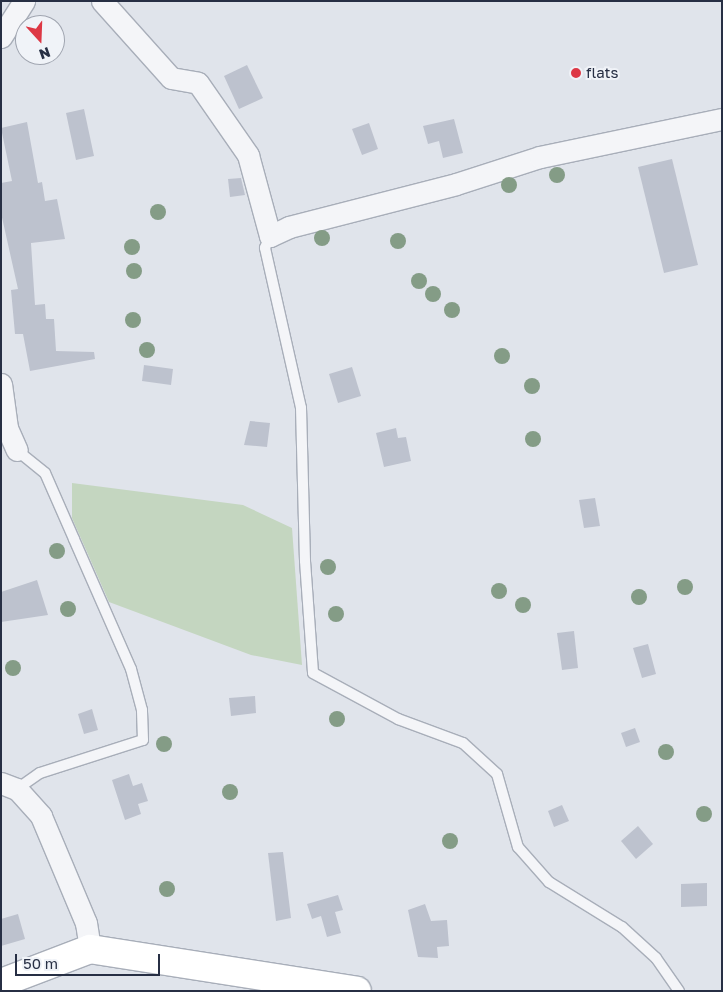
<!DOCTYPE html>
<html>
<head>
<meta charset="utf-8">
<style>
	body { margin:0 }
	#map { position:relative; width:723px; height:992px; overflow:hidden; background:#e0e4eb; font-family:"Golos Text",sans-serif }
	div>[style] { position:absolute }
	.green>* { inset:0; background:#c4d6c0 }
	.building>* { inset:0; background:#bdc2ce }
	.roads { filter:drop-shadow(1px 0 #a8aeb9) drop-shadow(-1px 0 #a8aeb9) drop-shadow(0 1px #a8aeb9) drop-shadow(0 -1px #a8aeb9) }
	.lane>* { height:10px; margin:-5px; padding:0 5px; transform-origin:5px; border-radius:5px; background:#f4f5f8 }
	.street>* { height:21px; margin:-10.5px; padding:0 10.5px; transform-origin:10.5px; border-radius:10.5px; background:#f4f5f8 }
	.secondary>* { height:28px; margin:-14px; padding:0 14px; transform-origin:14px; border-radius:14px; background:#fff }
	.trees>* { width:16px; height:16px; margin:-8px; border-radius:50%; background:#849c86 }
	.dots>* { width:14px; height:14px; translate:-50% -50%; box-sizing:border-box; border:2px solid #f0f3f8; border-radius:50% }
	span { translate:-50% -50%; white-space:nowrap; text-align:center; line-height:1.15; -webkit-text-stroke:4px #f0f3f8; paint-order:stroke }
	.poi-label { font-size:15px; color:#272f44 }
	.left { translate:0 -50%; text-align:left }
	.frame { position:absolute; inset:0; border:2px solid #272f44; pointer-events:none }
	.north { position:absolute; left:15px; top:15px; width:50px; height:50px; box-sizing:border-box; background:#f0f3f8; border:1px solid #a0a5b0; border-radius:50%; rotate:160deg; font-size:14px; font-weight:700; line-height:20px; text-align:center; color:#272f44 }
	.north::after { content:''; display:block; margin:auto; width:18px; height:22px; background:#dd3845; clip-path:polygon(50% 0,100% 100%,50% 72%,0 100%) }
	.scale { position:absolute; left:15px; top:954px; width:145px; height:22px; box-sizing:border-box; border:2px solid #272f44; border-top:0; padding-left:6px; font-size:15px; line-height:18px; white-space:nowrap; color:#272f44; -webkit-text-stroke:4px #f0f3f8; paint-order:stroke }
</style>
</head>
<body>
<div id="map">
	<div class="green">
		<i style="clip-path:polygon(72px 483px,243px 505px,292px 528px,302px 665px,251px 655px,109px 602px,72px 518px)"></i>
	</div>
	<div class="building">
		<i style="clip-path:polygon(247px 65px,263px 98px,239px 109px,224px 76px)"></i>
		<i style="clip-path:polygon(84px 109px,94px 156px,76px 160px,66px 113px)"></i>
		<i style="clip-path:polygon(454px 119px,463px 153px,443px 158px,439px 141px,428px 144px,423px 126px)"></i>
		<i style="clip-path:polygon(27px 122px,38px 183px,42px 182px,45px 201px,57px 199px,65px 239px,31px 243px,35px 305px,45px 304px,46px 319px,54px 319px,56px 351px,94px 352px,95px 359px,30px 371px,23px 334px,15px 334px,11px 290px,18px 289px,1px 213px,1px 183px,12px 181px,1px 128px)"></i>
		<i style="clip-path:polygon(369px 123px,378px 149px,362px 155px,352px 129px)"></i>
		<i style="clip-path:polygon(672px 159px,698px 265px,664px 273px,638px 167px)"></i>
		<i style="clip-path:polygon(241px 178px,245px 195px,230px 197px,228px 179px)"></i>
		<i style="clip-path:polygon(144px 365px,173px 369px,171px 385px,142px 381px)"></i>
		<i style="clip-path:polygon(352px 367px,361px 396px,338px 403px,329px 374px)"></i>
		<i style="clip-path:polygon(250px 421px,270px 423px,267px 447px,244px 445px)"></i>
		<i style="clip-path:polygon(396px 428px,398px 438px,406px 437px,411px 461px,384px 467px,376px 433px)"></i>
		<i style="clip-path:polygon(595px 498px,600px 526px,584px 528px,579px 500px)"></i>
		<i style="clip-path:polygon(37px 580px,48px 615px,1px 622px,1px 592px)"></i>
		<i style="clip-path:polygon(574px 631px,578px 668px,562px 670px,557px 633px)"></i>
		<i style="clip-path:polygon(648px 644px,656px 674px,642px 678px,633px 648px)"></i>
		<i style="clip-path:polygon(255px 696px,256px 713px,231px 716px,229px 698px)"></i>
		<i style="clip-path:polygon(92px 709px,98px 730px,84px 734px,78px 714px)"></i>
		<i style="clip-path:polygon(635px 728px,640px 742px,626px 747px,621px 733px)"></i>
		<i style="clip-path:polygon(129px 774px,133px 786px,142px 783px,148px 801px,138px 804px,141px 814px,125px 820px,112px 780px)"></i>
		<i style="clip-path:polygon(562px 805px,569px 821px,554px 827px,548px 811px)"></i>
		<i style="clip-path:polygon(638px 826px,653px 844px,636px 859px,621px 841px)"></i>
		<i style="clip-path:polygon(283px 852px,291px 918px,276px 921px,268px 853px)"></i>
		<i style="clip-path:polygon(707px 883px,707px 906px,681px 907px,681px 884px)"></i>
		<i style="clip-path:polygon(338px 895px,343px 910px,335px 912px,341px 933px,327px 937px,321px 916px,312px 919px,307px 904px)"></i>
		<i style="clip-path:polygon(425px 904px,431px 921px,447px 920px,449px 946px,437px 947px,438px 958px,418px 957px,408px 910px)"></i>
		<i style="clip-path:polygon(18px 914px,25px 939px,1px 946px,1px 919px)"></i>
	</div>
	<div class="roads">
		<div class="lane">
			<i style="left:270px;top:236px;width:13px;rotate:113deg"></i>
			<i style="left:265px;top:248px;width:164px;rotate:77.3deg"></i>
			<i style="left:301px;top:408px;width:153px;rotate:88.5deg"></i>
			<i style="left:305px;top:561px;width:112px;rotate:85.9deg"></i>
			<i style="left:313px;top:673px;width:97px;rotate:28.4deg"></i>
			<i style="left:398px;top:719px;width:69px;rotate:20.3deg"></i>
			<i style="left:463px;top:743px;width:46px;rotate:42.4deg"></i>
			<i style="left:497px;top:774px;width:76px;rotate:74deg"></i>
			<i style="left:518px;top:847px;width:47px;rotate:48.5deg"></i>
			<i style="left:549px;top:882px;width:86px;rotate:31.7deg"></i>
			<i style="left:622px;top:927px;width:46px;rotate:42.4deg"></i>
			<i style="left:656px;top:958px;width:40px;rotate:55.1deg"></i>
			<i style="left:17px;top:789px;width:28px;rotate:-35deg"></i>
			<i style="left:40px;top:773px;width:108px;rotate:-17.8deg"></i>
			<i style="left:143px;top:740px;width:30px;rotate:-92deg"></i>
			<i style="left:142px;top:710px;width:42px;rotate:-105deg"></i>
			<i style="left:131px;top:669px;width:142px;rotate:-113.7deg"></i>
			<i style="left:74px;top:539px;width:72px;rotate:-113.7deg"></i>
			<i style="left:45px;top:473px;width:36px;rotate:-141deg"></i>
		</div>
		<div class="street">
			<i style="left:102px;top:1px;width:103px;rotate:48.1deg"></i>
			<i style="left:171px;top:78px;width:27px;rotate:10deg"></i>
			<i style="left:198px;top:83px;width:88px;rotate:55.2deg"></i>
			<i style="left:248px;top:155px;width:84px;rotate:74.8deg"></i>
			<i style="left:270px;top:236px;width:21px;rotate:-25deg"></i>
			<i style="left:289px;top:227px;width:172px;rotate:-14.4deg"></i>
			<i style="left:456px;top:184px;width:88px;rotate:-17.8deg"></i>
			<i style="left:540px;top:157px;width:186px;rotate:-11.8deg"></i>
			<i style="left:1px;top:37px;width:43px;rotate:-57.4deg"></i>
			<i style="left:1px;top:384px;width:44px;rotate:82.2deg"></i>
			<i style="left:7px;top:428px;width:24px;rotate:66deg"></i>
			<i style="left:1px;top:783px;width:17px;rotate:21deg"></i>
			<i style="left:17px;top:789px;width:36px;rotate:48deg"></i>
			<i style="left:41px;top:816px;width:116px;rotate:67.2deg"></i>
			<i style="left:86px;top:923px;width:26px;rotate:81deg"></i>
		</div>
		<div class="secondary">
			<i style="left:1px;top:983px;width:95px;rotate:-20.9deg"></i>
			<i style="left:90px;top:949px;width:270px;rotate:8.9deg"></i>
		</div>
	</div>
	<div class="trees">
		<i style="left:557px;top:175px"></i>
		<i style="left:509px;top:185px"></i>
		<i style="left:158px;top:212px"></i>
		<i style="left:322px;top:238px"></i>
		<i style="left:398px;top:241px"></i>
		<i style="left:132px;top:247px"></i>
		<i style="left:134px;top:271px"></i>
		<i style="left:419px;top:281px"></i>
		<i style="left:433px;top:294px"></i>
		<i style="left:452px;top:310px"></i>
		<i style="left:133px;top:320px"></i>
		<i style="left:147px;top:350px"></i>
		<i style="left:502px;top:356px"></i>
		<i style="left:532px;top:386px"></i>
		<i style="left:533px;top:439px"></i>
		<i style="left:57px;top:551px"></i>
		<i style="left:328px;top:567px"></i>
		<i style="left:685px;top:587px"></i>
		<i style="left:499px;top:591px"></i>
		<i style="left:639px;top:597px"></i>
		<i style="left:523px;top:605px"></i>
		<i style="left:68px;top:609px"></i>
		<i style="left:336px;top:614px"></i>
		<i style="left:13px;top:668px"></i>
		<i style="left:337px;top:719px"></i>
		<i style="left:164px;top:744px"></i>
		<i style="left:666px;top:752px"></i>
		<i style="left:230px;top:792px"></i>
		<i style="left:704px;top:814px"></i>
		<i style="left:450px;top:841px"></i>
		<i style="left:167px;top:889px"></i>
	</div>
	<div class="dots">
		<i style="left:576px;top:73px;background:#dd3845"></i>
	</div>
	<div class="poi-label">
		<span class="left" style="left:586px;top:73px">flats</span>
	</div>
	<div class="frame"></div>
	<div class="north">N</div>
	<div class="scale">50 m</div>
</div>
</body>
</html>
